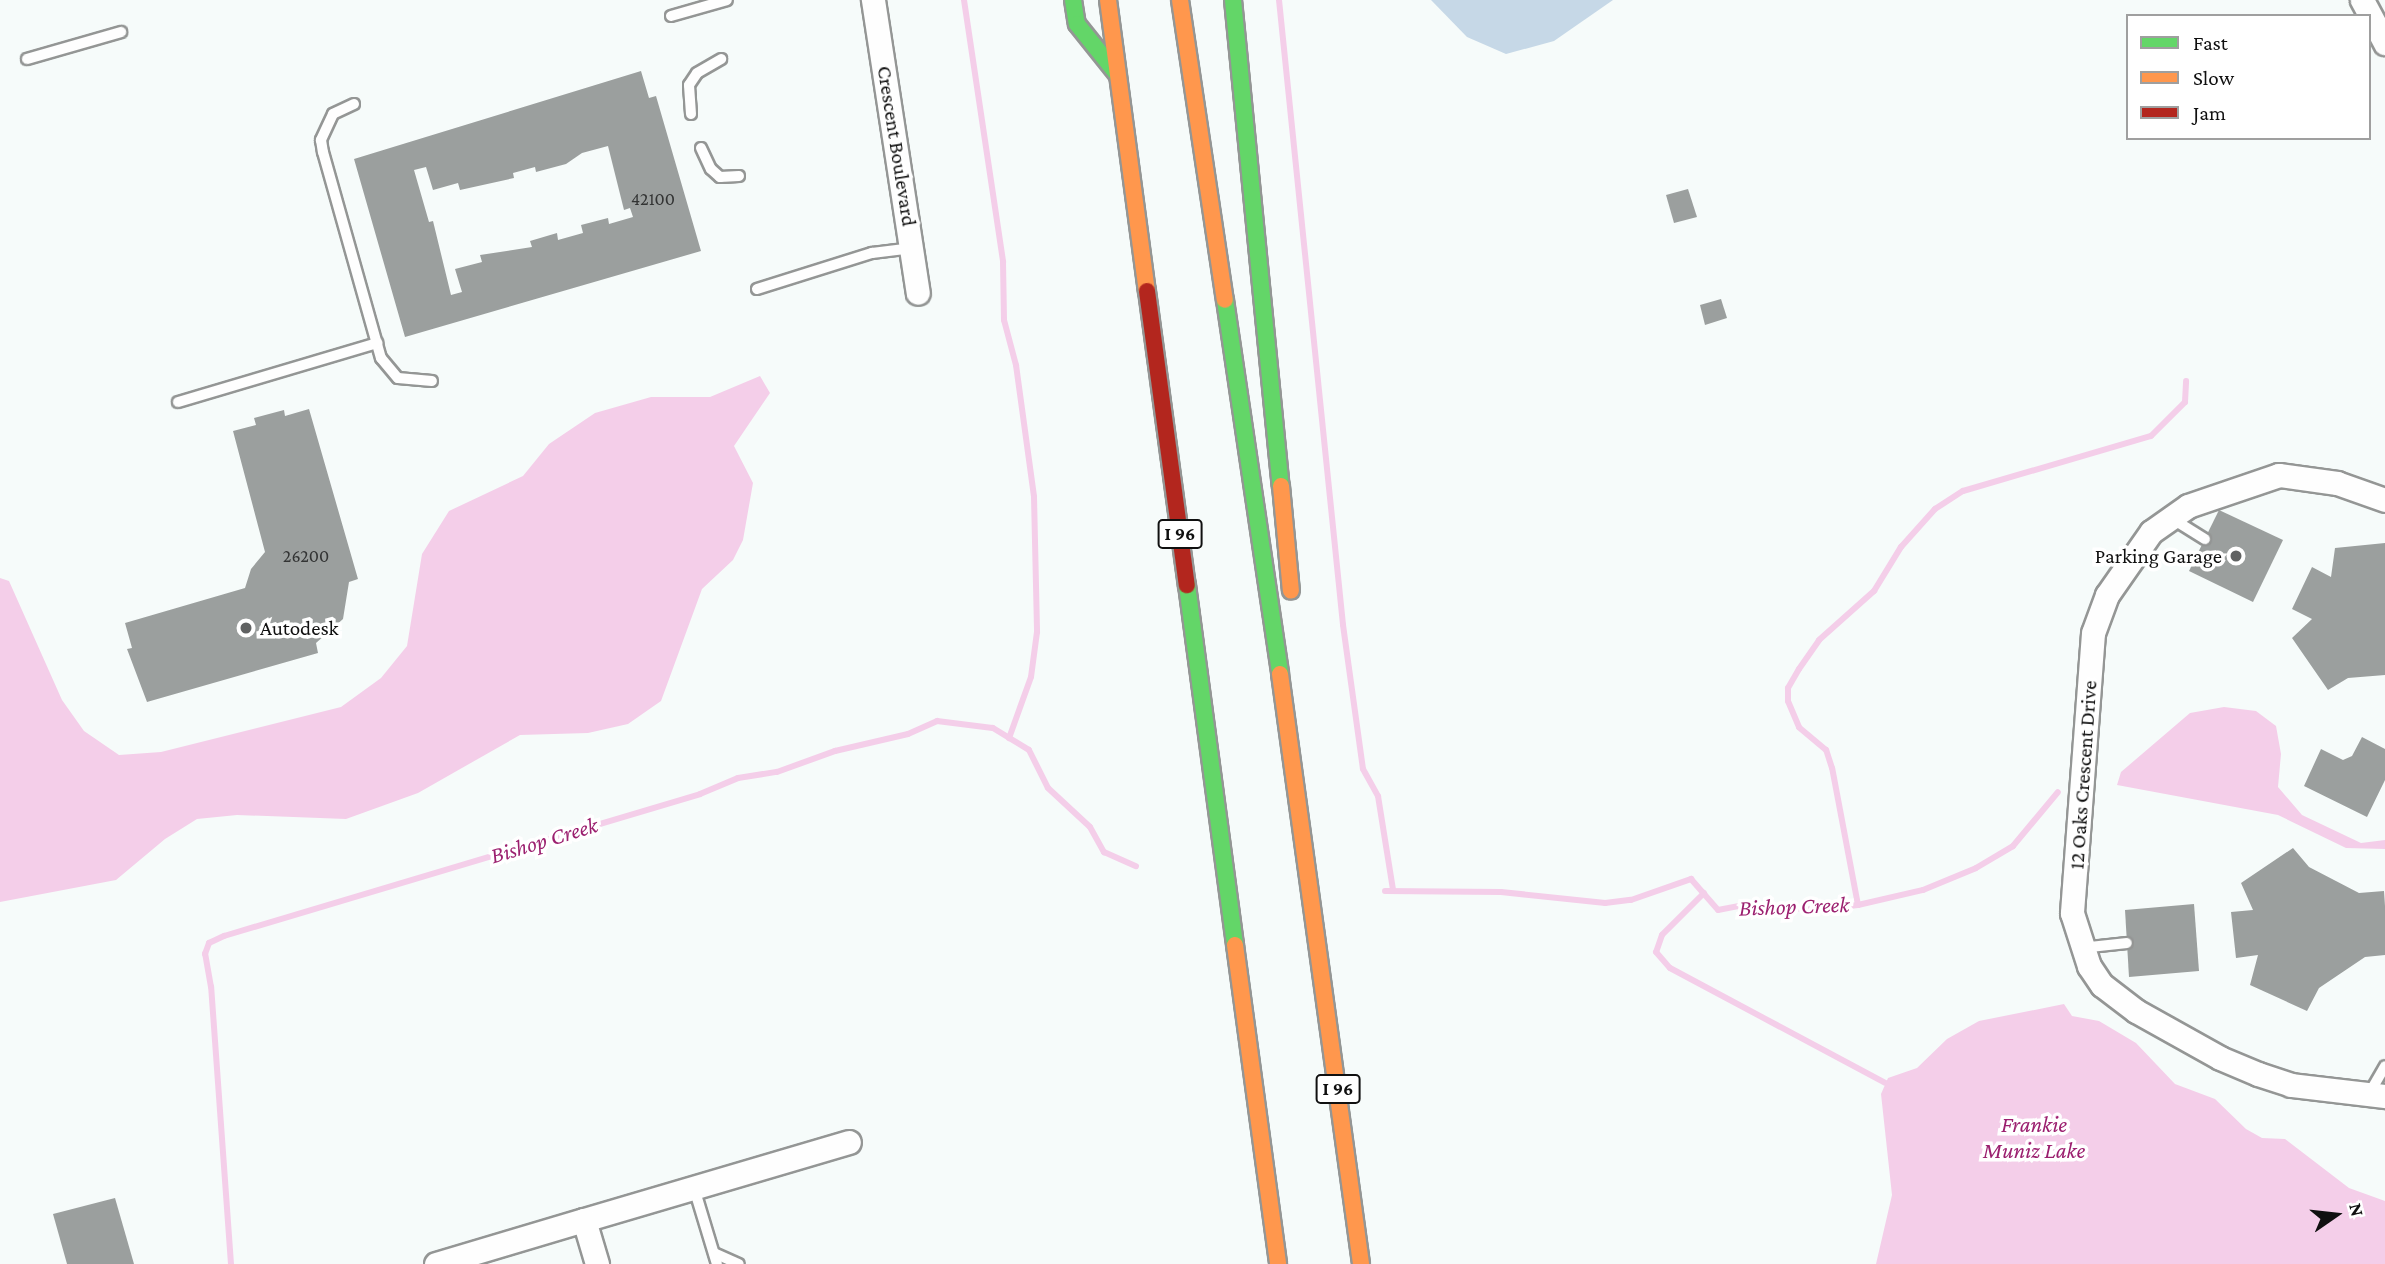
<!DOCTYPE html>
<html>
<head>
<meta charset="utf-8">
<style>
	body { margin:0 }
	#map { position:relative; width:2385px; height:1264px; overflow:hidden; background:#f6fbfa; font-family:"Crimson Pro",serif }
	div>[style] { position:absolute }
	.forest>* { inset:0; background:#c6d8e7 }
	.water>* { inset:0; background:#f4cee9 }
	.stream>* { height:6px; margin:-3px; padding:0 3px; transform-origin:3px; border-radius:3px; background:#f4cee9 }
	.building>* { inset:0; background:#9b9f9e }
	.roads { filter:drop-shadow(2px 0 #949695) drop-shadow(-2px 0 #949695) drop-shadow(0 2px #949695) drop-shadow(0 -2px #949695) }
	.lane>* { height:10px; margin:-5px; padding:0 5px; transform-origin:5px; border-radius:5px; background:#fefefe }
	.street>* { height:23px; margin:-11.5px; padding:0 11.5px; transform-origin:11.5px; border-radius:11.5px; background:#fefefe }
	.fast>* { height:16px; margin:-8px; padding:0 8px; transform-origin:8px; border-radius:8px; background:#63d668 }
	.slow>* { height:16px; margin:-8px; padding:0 8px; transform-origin:8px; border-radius:8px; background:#ff974d }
	.jam>* { height:16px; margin:-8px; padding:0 8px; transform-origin:8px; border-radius:8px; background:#b3261e }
	.dots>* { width:19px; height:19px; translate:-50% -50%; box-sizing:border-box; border:4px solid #fff; border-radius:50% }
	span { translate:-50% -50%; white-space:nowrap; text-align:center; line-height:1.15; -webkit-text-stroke:7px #fff; paint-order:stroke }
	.number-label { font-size:18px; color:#333434 }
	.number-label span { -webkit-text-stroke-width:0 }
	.shield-label span { padding:2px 5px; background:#fff; border:2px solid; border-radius:5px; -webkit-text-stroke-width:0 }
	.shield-label { font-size:19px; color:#101010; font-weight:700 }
	.street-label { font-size:21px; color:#101010 }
	.poi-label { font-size:21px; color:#101010 }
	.right { translate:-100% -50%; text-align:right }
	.left { translate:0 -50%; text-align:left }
	.water-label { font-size:23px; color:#9b1f6f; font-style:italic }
	.legend { position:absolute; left:2126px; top:14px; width:245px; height:126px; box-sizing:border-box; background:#fff; border:2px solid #9f9f9f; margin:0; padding:9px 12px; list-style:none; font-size:21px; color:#101010 }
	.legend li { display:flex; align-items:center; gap:14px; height:35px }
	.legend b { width:35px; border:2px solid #9f9f9f }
	.north { position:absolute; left:2301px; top:1180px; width:70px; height:70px; -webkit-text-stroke:5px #fff; paint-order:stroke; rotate:76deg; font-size:19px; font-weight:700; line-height:28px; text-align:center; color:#101010 }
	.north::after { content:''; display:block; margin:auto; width:24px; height:32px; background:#101010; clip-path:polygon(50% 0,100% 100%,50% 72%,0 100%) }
</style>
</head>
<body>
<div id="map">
	<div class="forest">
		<i style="clip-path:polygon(1431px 0,1613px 0,1554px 41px,1506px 54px,1467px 37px)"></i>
	</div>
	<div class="water">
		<i style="clip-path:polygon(760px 376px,770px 393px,734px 446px,753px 483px,743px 540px,733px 560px,702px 589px,661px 701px,628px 724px,588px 733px,520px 735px,418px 793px,346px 819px,237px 815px,197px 819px,165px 839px,116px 880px,0 902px,0 578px,9px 581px,62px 700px,84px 731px,119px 755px,161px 752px,341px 707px,381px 678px,407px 646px,422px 554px,449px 511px,523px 476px,549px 444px,595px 413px,651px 397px,710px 397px)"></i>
		<i style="clip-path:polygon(2224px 707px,2256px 711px,2276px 726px,2281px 754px,2278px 787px,2302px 815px,2361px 843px,2385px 840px,2385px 849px,2346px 848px,2278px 815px,2117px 785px,2121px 772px,2190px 713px)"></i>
		<i style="clip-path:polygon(2064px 1004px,2072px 1016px,2099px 1021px,2136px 1043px,2175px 1084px,2215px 1099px,2246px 1129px,2262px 1138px,2285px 1139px,2349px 1188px,2385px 1201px,2385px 1264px,1876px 1264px,1892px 1195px,1881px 1094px,1888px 1078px,1917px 1068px,1947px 1039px,1979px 1021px)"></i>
	</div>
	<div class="stream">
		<i style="left:964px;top:0;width:265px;rotate:81.5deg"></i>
		<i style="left:1003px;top:262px;width:58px;rotate:89deg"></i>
		<i style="left:1004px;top:320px;width:47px;rotate:75.1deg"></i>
		<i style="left:1016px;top:365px;width:133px;rotate:82.2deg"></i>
		<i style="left:1034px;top:497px;width:135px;rotate:88.7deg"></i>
		<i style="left:1037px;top:632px;width:45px;rotate:97.6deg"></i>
		<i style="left:1031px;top:677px;width:65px;rotate:109.8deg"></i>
		<i style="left:1279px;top:0;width:628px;rotate:84.15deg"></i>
		<i style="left:1343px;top:625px;width:145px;rotate:82.1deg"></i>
		<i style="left:1363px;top:769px;width:31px;rotate:61deg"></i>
		<i style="left:1378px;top:796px;width:95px;rotate:80.9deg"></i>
		<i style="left:1385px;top:891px;width:116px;rotate:0.5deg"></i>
		<i style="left:1501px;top:892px;width:105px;rotate:6deg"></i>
		<i style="left:1605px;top:903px;width:26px;rotate:-7deg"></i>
		<i style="left:1631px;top:900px;width:64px;rotate:-19.3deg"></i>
		<i style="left:1691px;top:879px;width:41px;rotate:48.9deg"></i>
		<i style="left:1718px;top:910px;width:31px;rotate:-11deg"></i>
		<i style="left:1748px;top:904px;width:69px;rotate:5deg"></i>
		<i style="left:1817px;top:910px;width:41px;rotate:-7deg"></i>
		<i style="left:1858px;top:905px;width:67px;rotate:-13deg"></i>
		<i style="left:1923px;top:890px;width:57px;rotate:-22.5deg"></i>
		<i style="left:1976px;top:868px;width:43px;rotate:-30.7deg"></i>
		<i style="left:2013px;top:846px;width:70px;rotate:-50.2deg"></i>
		<i style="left:1704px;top:893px;width:59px;rotate:135deg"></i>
		<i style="left:1662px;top:935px;width:18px;rotate:109deg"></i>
		<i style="left:1656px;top:952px;width:21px;rotate:49deg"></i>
		<i style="left:1670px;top:968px;width:244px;rotate:28.1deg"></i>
		<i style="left:1858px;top:905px;width:139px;rotate:-100.7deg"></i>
		<i style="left:1832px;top:768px;width:19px;rotate:-108deg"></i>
		<i style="left:1826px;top:750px;width:35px;rotate:-140deg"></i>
		<i style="left:1799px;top:727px;width:28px;rotate:-113deg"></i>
		<i style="left:1788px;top:701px;width:13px;rotate:-90deg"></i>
		<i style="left:1788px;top:688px;width:22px;rotate:-60deg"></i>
		<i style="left:1799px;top:669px;width:35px;rotate:-55deg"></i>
		<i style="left:1819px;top:640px;width:74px;rotate:-41.7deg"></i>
		<i style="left:1874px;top:591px;width:52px;rotate:-58.5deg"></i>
		<i style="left:1901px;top:547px;width:51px;rotate:-48.2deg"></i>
		<i style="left:1935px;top:509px;width:33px;rotate:-33deg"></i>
		<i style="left:1963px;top:491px;width:196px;rotate:-16.3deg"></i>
		<i style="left:2151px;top:436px;width:48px;rotate:-45deg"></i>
		<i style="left:2185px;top:402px;width:21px;rotate:-87deg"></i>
		<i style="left:231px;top:1264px;width:278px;rotate:-94.1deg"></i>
		<i style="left:211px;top:987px;width:34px;rotate:-100deg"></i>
		<i style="left:205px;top:954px;width:12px;rotate:-70deg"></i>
		<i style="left:209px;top:943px;width:17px;rotate:-25deg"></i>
		<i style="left:224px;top:936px;width:497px;rotate:-16.6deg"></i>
		<i style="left:700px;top:794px;width:41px;rotate:-22.8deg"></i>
		<i style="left:738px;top:778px;width:39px;rotate:-9deg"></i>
		<i style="left:777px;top:772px;width:62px;rotate:-19.9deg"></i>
		<i style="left:835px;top:751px;width:75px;rotate:-13.1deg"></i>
		<i style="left:908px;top:734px;width:32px;rotate:-24deg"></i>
		<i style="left:937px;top:721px;width:56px;rotate:7.1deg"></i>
		<i style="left:993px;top:728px;width:42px;rotate:31.4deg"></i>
		<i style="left:1029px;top:750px;width:42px;rotate:63.4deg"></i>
		<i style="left:1048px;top:788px;width:57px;rotate:42.9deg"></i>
		<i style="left:1090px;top:827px;width:29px;rotate:61deg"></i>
		<i style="left:1104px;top:852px;width:35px;rotate:24deg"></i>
	</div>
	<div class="building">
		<i style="clip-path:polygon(evenodd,641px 71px,649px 98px,656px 96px,701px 251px,405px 337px,354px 159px,641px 71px,608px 146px,624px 210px,630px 208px,633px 217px,609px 224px,608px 218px,581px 225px,583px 233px,558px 240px,557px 233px,530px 241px,532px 247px,480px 255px,482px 262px,455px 269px,462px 292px,451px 295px,433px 221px,429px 222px,414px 170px,426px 167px,433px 190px,458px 183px,460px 190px,514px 178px,513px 173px,535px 167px,536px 172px,566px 164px,582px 153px,608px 146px)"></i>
		<i style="clip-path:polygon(1688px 189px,1697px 217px,1674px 223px,1666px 195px)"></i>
		<i style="clip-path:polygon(1721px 299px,1727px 318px,1705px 325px,1700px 305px)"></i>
		<i style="clip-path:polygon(309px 409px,358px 579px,349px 582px,343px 619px,316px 643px,318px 653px,147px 702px,127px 649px,132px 648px,125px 623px,245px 588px,251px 569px,265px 552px,233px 431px,256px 425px,254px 418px,284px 410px,285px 416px)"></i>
		<i style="clip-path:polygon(2219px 510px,2283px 540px,2253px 602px,2189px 571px)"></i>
		<i style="clip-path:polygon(2385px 543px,2385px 675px,2348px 678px,2328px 690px,2292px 638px,2312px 619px,2292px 609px,2312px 567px,2331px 577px,2335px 548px)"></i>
		<i style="clip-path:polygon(2362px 737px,2385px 749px,2385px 780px,2367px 817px,2304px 786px,2321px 749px,2343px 760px,2352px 756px)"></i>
		<i style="clip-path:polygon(2293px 848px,2309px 867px,2359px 893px,2384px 891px,2385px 906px,2385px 955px,2365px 957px,2319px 988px,2307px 1011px,2250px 985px,2258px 955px,2236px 958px,2231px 912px,2253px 910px,2241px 883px)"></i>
		<i style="clip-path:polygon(2194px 904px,2199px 971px,2129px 977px,2125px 910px)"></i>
		<i style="clip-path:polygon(115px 1198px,134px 1264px,67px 1264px,53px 1214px)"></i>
	</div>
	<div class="roads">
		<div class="lane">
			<i style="left:671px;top:16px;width:58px;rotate:-15.9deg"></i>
			<i style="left:27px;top:59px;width:98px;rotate:-16deg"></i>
			<i style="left:354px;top:104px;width:23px;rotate:155deg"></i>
			<i style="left:333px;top:114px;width:29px;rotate:115deg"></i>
			<i style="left:321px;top:140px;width:12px;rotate:81deg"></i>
			<i style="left:323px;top:152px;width:214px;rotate:74.3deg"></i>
			<i style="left:381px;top:358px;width:26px;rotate:50deg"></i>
			<i style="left:398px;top:378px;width:34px;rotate:5deg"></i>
			<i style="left:691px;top:114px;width:29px;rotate:-94deg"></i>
			<i style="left:689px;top:85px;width:14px;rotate:-56deg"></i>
			<i style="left:697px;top:73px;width:28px;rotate:-30deg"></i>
			<i style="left:701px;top:148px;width:23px;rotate:65deg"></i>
			<i style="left:711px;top:169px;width:12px;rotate:42deg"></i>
			<i style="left:720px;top:177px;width:19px;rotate:-3deg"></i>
			<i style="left:757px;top:289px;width:121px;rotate:-17.4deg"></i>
			<i style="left:872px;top:253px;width:41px;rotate:-7deg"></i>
			<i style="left:178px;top:402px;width:208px;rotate:-16.5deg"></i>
			<i style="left:2171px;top:518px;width:40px;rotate:32deg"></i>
			<i style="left:2081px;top:948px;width:46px;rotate:-6.2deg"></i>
			<i style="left:2369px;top:1094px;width:32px;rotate:-60deg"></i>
			<i style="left:694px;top:1188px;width:79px;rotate:73.2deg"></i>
			<i style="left:714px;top:1253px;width:27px;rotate:24deg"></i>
		</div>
		<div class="street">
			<i style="left:873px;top:0;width:296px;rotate:81.3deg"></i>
			<i style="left:2362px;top:0;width:49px;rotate:61.9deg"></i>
			<i style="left:2385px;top:500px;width:51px;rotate:-160.5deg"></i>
			<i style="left:2337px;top:483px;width:59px;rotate:-172.1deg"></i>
			<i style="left:2279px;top:475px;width:96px;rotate:161.2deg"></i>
			<i style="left:2188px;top:506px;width:45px;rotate:144.9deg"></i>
			<i style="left:2151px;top:532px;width:77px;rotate:124.9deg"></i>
			<i style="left:2107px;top:595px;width:40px;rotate:110.2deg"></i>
			<i style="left:2093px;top:633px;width:281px;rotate:94.3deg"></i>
			<i style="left:2072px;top:913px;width:56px;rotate:72.2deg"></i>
			<i style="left:2089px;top:966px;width:23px;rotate:56deg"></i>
			<i style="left:2102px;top:985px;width:43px;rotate:37.4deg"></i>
			<i style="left:2136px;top:1011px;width:96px;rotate:29.2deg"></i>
			<i style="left:2220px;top:1058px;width:41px;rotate:22.8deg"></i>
			<i style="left:2258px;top:1074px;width:35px;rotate:18deg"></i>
			<i style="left:2291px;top:1085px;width:95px;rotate:6.7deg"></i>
			<i style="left:584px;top:1220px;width:276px;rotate:-16.4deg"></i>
			<i style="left:436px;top:1264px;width:154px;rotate:-16.6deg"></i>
			<i style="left:584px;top:1220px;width:46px;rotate:73.5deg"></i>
		</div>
		<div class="fast">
			<i style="left:1073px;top:0;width:24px;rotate:81deg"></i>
			<i style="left:1077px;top:24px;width:64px;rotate:51.3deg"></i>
			<i style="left:1233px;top:0;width:488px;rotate:84.4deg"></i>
			<i style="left:1225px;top:300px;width:378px;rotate:81.6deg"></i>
			<i style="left:1187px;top:585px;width:363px;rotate:82.4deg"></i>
		</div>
		<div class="slow">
			<i style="left:1108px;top:0;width:294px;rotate:82.4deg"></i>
			<i style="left:1180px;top:0;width:303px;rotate:81.5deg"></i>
			<i style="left:1281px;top:486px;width:105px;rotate:84.6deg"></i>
			<i style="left:1280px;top:674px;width:596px;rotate:82.18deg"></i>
			<i style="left:1235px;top:945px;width:322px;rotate:82.3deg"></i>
		</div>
		<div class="jam">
			<i style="left:1147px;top:291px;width:297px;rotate:82.3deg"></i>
		</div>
	</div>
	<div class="dots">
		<i style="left:2236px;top:556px;background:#606262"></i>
		<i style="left:246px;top:628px;background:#606262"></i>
	</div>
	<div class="number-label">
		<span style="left:653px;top:199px">42100</span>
		<span style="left:306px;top:556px">26200</span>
	</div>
	<div class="shield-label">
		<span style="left:1180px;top:534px">I 96</span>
		<span style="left:1338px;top:1089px">I 96</span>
	</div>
	<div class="street-label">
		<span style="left:897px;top:146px;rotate:81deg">Crescent Boulevard</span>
		<span style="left:2083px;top:775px;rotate:-86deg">12 Oaks Crescent Drive</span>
	</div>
	<div class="poi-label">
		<span class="right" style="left:2222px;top:556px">Parking Garage</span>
		<span class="left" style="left:260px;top:628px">Autodesk</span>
	</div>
	<div class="water-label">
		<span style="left:544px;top:840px;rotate:-17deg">Bishop Creek</span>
		<span style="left:1794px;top:906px;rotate:-2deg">Bishop Creek</span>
		<span style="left:2034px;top:1137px">Frankie<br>Muniz Lake</span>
	</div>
	<ul class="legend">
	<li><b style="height:9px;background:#63d668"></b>Fast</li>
	<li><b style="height:9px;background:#ff974d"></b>Slow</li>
	<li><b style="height:9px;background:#b3261e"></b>Jam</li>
	</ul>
	<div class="north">N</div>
</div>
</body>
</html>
